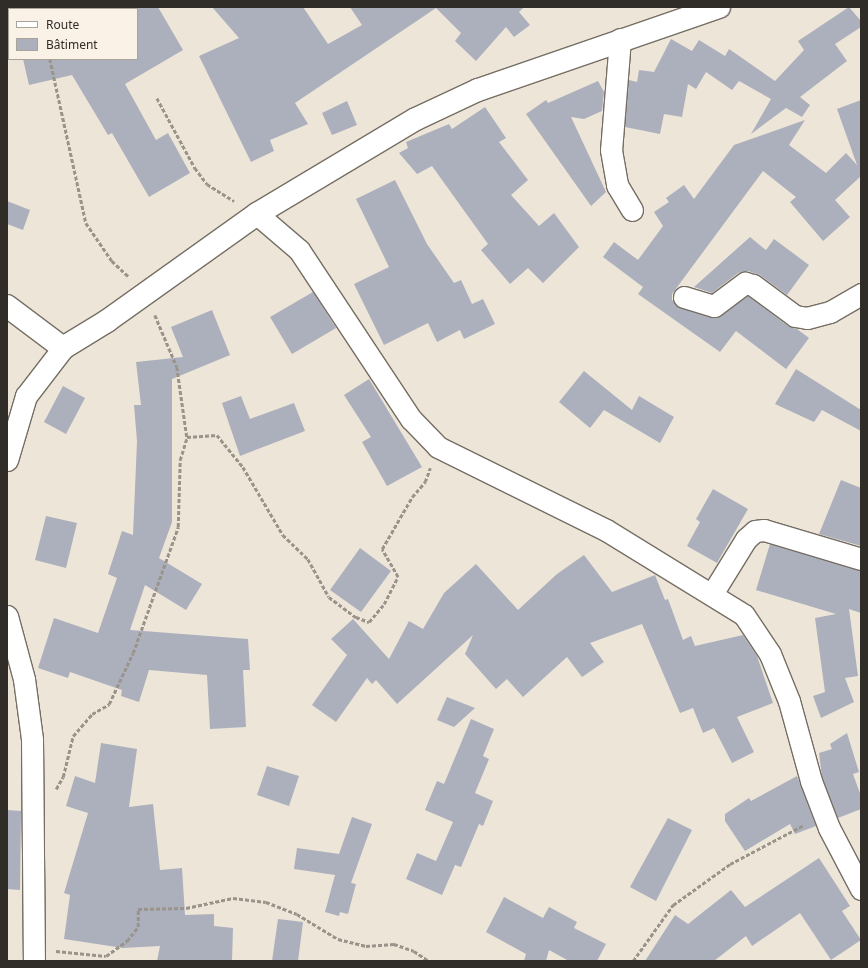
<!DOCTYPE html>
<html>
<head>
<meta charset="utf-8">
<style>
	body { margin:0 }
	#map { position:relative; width:868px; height:968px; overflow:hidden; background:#ede5d8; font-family:"Noto Sans",sans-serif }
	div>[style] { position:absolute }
	.building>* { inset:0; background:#acb0bd }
	.path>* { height:2.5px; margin-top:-1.25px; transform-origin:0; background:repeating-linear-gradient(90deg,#99938a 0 4px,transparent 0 6px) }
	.roads { filter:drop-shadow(1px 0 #756e63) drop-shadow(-1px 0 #756e63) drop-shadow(0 1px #756e63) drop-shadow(0 -1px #756e63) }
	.minor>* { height:21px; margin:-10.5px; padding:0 10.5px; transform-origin:10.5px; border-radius:10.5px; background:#fff }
	.tertiary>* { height:22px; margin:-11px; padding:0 11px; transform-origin:11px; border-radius:11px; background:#fff }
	span { translate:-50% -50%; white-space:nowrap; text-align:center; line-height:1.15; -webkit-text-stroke:3px #faf2e6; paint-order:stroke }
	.frame { position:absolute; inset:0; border:8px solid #302d28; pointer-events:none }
	.legend { position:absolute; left:8px; top:8px; width:130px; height:52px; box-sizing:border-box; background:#faf2e6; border:1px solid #a9a39a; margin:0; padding:5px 7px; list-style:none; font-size:12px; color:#302d28 }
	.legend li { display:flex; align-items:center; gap:8px; height:20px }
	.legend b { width:20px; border:1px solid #a9a39a }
</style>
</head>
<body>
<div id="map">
	<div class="building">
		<i style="clip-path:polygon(137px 7px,158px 7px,183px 50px,125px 84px,156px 140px,168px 133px,190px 173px,149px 197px,112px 133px,108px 135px,72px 75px,29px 85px,23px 59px,137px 59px)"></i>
		<i style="clip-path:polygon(212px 7px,303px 7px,328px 44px,362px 25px,350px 7px,524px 7px,519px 12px,530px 25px,514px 37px,506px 27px,476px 61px,455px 41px,461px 33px,436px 8px,295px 103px,308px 124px,270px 140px,274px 151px,251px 162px,199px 56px,239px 38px)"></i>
		<i style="clip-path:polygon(849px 7px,861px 21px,861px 27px,835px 44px,847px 61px,800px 97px,810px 105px,802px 117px,786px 108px,751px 134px,771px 99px,739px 81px,732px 90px,706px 72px,696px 89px,688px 84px,682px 117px,664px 114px,660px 134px,625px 127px,629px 80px,637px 82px,639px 70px,654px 72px,671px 39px,692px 51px,699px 40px,725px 56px,729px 49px,775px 81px,804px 50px,798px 41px)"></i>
		<i style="clip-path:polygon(598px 81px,604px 92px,602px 111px,584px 119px,571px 117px,606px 192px,591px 206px,526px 114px,546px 100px,548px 103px)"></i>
		<i style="clip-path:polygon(861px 100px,861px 176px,835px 200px,850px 217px,823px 241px,790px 202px,796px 197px,763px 171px,672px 294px,672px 300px,680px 308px,716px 318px,748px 296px,788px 326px,797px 329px,809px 338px,786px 369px,736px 331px,720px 352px,638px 294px,643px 287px,603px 257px,614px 242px,638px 260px,663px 226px,654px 212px,669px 202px,666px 198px,684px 185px,694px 199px,734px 145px,805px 120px,789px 145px,826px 173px,846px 153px,857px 165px,837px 109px)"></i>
		<i style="clip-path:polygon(347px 101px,357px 125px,332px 135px,322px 113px)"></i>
		<i style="clip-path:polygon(485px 107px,506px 138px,499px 142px,528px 180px,511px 195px,539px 226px,554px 213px,579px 247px,543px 283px,528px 268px,510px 284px,481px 250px,488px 244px,432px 166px,417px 174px,399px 153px,408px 148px,406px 142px,449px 124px,452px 129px)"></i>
		<i style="clip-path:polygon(395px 180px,427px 244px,454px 283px,461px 280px,472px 304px,483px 299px,495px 324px,464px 339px,460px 330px,437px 342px,428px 323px,384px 345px,354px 284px,389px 267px,356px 199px)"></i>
		<i style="clip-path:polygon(7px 201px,30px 210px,23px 230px,7px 224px)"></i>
		<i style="clip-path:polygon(750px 237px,766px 250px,774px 239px,809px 265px,787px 295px,760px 275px,748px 271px,738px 273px,712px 293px,694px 287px)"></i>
		<i style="clip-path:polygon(313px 292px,336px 328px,292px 354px,270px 317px)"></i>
		<i style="clip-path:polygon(212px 310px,230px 355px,172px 379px,172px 522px,159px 558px,202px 584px,186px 610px,145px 585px,130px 630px,248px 639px,250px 670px,243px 670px,246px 727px,210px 729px,207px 675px,149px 670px,139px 702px,121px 696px,122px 690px,70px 672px,68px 678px,38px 668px,54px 618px,98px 633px,117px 578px,108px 574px,122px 531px,133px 535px,137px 441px,134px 405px,141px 405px,136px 362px,183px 357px,171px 327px)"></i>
		<i style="clip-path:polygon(796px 369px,861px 410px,861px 431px,822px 410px,814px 422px,775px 404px)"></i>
		<i style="clip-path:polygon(584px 371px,632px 410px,639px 396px,674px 417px,660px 443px,604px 410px,590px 428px,559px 402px)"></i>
		<i style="clip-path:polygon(369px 379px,422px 467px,387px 486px,362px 442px,371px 437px,344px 395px)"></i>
		<i style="clip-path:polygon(63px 386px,85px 398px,66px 434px,44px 422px)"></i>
		<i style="clip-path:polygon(241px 396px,250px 419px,294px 403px,305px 431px,240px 456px,222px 403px)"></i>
		<i style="clip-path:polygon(841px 480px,861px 488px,861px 546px,819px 534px)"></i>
		<i style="clip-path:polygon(713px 489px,748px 509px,717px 563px,687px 546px,700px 522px,696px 519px)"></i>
		<i style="clip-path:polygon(46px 516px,77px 523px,66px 568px,35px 560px)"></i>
		<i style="clip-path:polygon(770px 544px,861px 571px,861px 613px,849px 609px,858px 676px,845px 678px,854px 702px,821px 718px,813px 696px,825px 692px,815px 618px,836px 614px,756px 590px)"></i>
		<i style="clip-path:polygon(360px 548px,391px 571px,361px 612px,330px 590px)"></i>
		<i style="clip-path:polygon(584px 555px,612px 592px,655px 575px,665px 600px,668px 599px,683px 640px,691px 636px,695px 646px,743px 635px,757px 656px,773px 703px,737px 717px,754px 752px,732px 763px,714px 728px,703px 733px,693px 708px,680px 713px,642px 624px,590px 643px,604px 662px,582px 677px,567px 657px,523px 697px,507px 679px,496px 689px,465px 654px,473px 635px,397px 704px,376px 680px,372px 684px,367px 678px,336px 722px,312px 705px,347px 655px,331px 639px,353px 619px,389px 659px,409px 621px,423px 629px,444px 593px,476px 564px,518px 610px,557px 574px)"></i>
		<i style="clip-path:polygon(447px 697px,475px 708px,454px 727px,437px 720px)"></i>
		<i style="clip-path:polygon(471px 719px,494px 729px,483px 756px,489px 759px,475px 793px,493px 801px,483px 826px,479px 824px,461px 867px,455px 865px,442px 895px,406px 879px,417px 853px,436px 861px,453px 822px,425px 810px,437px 781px,444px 784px)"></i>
		<i style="clip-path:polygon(847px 733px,859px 772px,853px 774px,861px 796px,861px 809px,838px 818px,822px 777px,819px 753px,832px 749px,830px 744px)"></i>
		<i style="clip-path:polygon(101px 743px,137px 749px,129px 807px,153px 804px,160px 870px,182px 868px,185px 915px,214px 914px,214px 926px,233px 928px,232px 961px,157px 961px,160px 946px,123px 948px,64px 939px,70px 895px,64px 893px,88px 813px,66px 806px,75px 776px,95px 783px)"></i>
		<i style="clip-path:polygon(267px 766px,299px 776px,289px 806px,257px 795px)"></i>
		<i style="clip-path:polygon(797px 776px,816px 826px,795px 834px,790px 824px,745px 851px,725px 821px,725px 814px,749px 798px,751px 801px)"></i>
		<i style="clip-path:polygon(7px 810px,21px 811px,20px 890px,7px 889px)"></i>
		<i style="clip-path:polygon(352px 817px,372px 824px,351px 883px,356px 884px,348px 914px,340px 912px,339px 916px,325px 912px,335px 875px,294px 869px,297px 848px,339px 854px)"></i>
		<i style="clip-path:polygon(668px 818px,692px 830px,656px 901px,630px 887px)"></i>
		<i style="clip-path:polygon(819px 858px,850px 906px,842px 911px,861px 940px,831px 960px,800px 913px,752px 946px,746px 936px,714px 961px,645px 961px,675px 915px,688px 924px,731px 890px,745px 907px)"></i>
		<i style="clip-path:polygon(504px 897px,543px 918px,549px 907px,577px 922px,574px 928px,606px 944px,597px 961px,569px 961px,549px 950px,546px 961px,524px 961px,526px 954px,486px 932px)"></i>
		<i style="clip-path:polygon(278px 919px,303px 922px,298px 961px,272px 961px)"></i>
	</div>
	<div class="path">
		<i style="left:20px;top:7px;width:2px;rotate:63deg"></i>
		<i style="left:50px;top:59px;width:168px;rotate:77.6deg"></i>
		<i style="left:86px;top:223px;width:46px;rotate:55.6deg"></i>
		<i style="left:112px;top:261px;width:23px;rotate:43deg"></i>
		<i style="left:157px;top:98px;width:80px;rotate:61.5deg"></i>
		<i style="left:195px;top:168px;width:20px;rotate:53deg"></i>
		<i style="left:207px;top:184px;width:32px;rotate:32deg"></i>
		<i style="left:155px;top:315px;width:56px;rotate:67.1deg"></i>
		<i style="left:177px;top:367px;width:71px;rotate:81.9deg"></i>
		<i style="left:187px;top:437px;width:30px;rotate:-4deg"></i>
		<i style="left:217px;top:435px;width:41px;rotate:50.9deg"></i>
		<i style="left:243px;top:467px;width:79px;rotate:59.5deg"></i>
		<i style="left:283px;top:535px;width:35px;rotate:44deg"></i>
		<i style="left:308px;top:559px;width:43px;rotate:61.1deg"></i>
		<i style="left:329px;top:597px;width:34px;rotate:37deg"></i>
		<i style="left:356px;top:617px;width:14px;rotate:21deg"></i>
		<i style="left:369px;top:622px;width:23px;rotate:-50deg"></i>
		<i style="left:384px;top:604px;width:30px;rotate:-63deg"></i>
		<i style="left:398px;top:577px;width:32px;rotate:-120deg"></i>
		<i style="left:382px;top:549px;width:60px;rotate:-60deg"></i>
		<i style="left:412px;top:497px;width:20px;rotate:-49deg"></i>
		<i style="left:425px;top:482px;width:15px;rotate:-70deg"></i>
		<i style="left:56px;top:789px;width:14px;rotate:-60deg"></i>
		<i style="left:63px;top:777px;width:42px;rotate:-76.3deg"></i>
		<i style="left:73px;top:736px;width:29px;rotate:-49deg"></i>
		<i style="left:92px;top:714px;width:20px;rotate:-30deg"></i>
		<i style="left:109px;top:704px;width:56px;rotate:-64.8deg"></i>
		<i style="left:133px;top:653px;width:134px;rotate:-70.3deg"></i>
		<i style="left:178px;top:527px;width:67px;rotate:-88.3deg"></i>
		<i style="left:180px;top:460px;width:24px;rotate:-73deg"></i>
		<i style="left:56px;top:951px;width:50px;rotate:5.7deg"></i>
		<i style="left:106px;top:956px;width:26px;rotate:-36deg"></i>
		<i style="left:127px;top:941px;width:18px;rotate:-52deg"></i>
		<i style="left:138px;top:927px;width:18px;rotate:-90deg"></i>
		<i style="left:138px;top:909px;width:48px;rotate:-1.2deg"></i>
		<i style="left:186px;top:908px;width:48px;rotate:-12deg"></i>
		<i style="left:233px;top:898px;width:33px;rotate:7deg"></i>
		<i style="left:266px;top:902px;width:33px;rotate:21deg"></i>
		<i style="left:297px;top:914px;width:48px;rotate:31.4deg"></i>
		<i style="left:338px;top:939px;width:29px;rotate:14deg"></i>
		<i style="left:366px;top:946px;width:28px;rotate:-4deg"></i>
		<i style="left:394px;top:944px;width:21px;rotate:19deg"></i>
		<i style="left:414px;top:951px;width:18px;rotate:34deg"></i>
		<i style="left:633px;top:961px;width:69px;rotate:-54.5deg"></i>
		<i style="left:673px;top:905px;width:70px;rotate:-35.7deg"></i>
		<i style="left:730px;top:864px;width:84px;rotate:-27.8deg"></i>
	</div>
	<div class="roads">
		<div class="minor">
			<i style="left:620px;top:39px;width:111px;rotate:94.6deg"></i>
			<i style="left:611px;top:150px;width:36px;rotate:80deg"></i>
			<i style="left:617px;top:185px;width:29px;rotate:59deg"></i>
			<i style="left:257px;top:214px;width:55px;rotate:40.6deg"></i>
			<i style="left:299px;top:250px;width:203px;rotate:56.5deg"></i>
			<i style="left:411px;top:419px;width:39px;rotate:46deg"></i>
			<i style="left:438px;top:447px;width:187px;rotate:26.3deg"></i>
			<i style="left:606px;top:530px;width:162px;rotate:31.6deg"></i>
			<i style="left:744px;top:615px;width:47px;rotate:56.3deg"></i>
			<i style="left:770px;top:654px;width:51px;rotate:68deg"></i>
			<i style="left:789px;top:701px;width:83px;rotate:74.6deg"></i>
			<i style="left:811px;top:781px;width:50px;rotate:69deg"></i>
			<i style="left:829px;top:828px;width:69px;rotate:62.3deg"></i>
			<i style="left:684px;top:297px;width:31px;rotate:17deg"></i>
			<i style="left:714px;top:306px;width:39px;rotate:-37deg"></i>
			<i style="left:745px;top:283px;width:8px;rotate:14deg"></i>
			<i style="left:753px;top:285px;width:52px;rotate:36.4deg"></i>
			<i style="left:795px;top:316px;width:12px;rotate:9deg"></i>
			<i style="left:807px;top:318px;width:24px;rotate:-15deg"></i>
			<i style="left:830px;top:312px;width:36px;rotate:-30deg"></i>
			<i style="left:7px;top:460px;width:67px;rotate:-73.5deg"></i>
			<i style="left:26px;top:396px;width:61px;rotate:-52.4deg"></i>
			<i style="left:712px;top:594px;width:65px;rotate:-58.3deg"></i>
			<i style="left:746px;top:539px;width:12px;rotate:-42deg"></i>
			<i style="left:755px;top:531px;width:9px;rotate:-6deg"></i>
			<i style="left:764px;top:530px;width:101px;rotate:16.6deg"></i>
			<i style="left:7px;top:616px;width:65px;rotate:74.9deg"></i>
			<i style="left:24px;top:679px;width:61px;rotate:82.4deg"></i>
			<i style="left:32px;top:739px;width:222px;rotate:89.5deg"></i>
		</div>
		<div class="tertiary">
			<i style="left:7px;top:306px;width:70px;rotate:36.9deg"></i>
			<i style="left:63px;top:348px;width:52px;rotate:-31.5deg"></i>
			<i style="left:107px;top:321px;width:184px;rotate:-35.5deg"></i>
			<i style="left:257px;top:214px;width:185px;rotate:-30.9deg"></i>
			<i style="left:416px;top:119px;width:68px;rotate:-25.1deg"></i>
			<i style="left:478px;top:90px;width:255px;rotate:-19deg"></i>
		</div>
	</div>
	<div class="frame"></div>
	<ul class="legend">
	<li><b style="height:5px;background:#fff"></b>Route</li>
	<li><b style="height:11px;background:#acb0bd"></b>Bâtiment</li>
	</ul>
</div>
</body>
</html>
